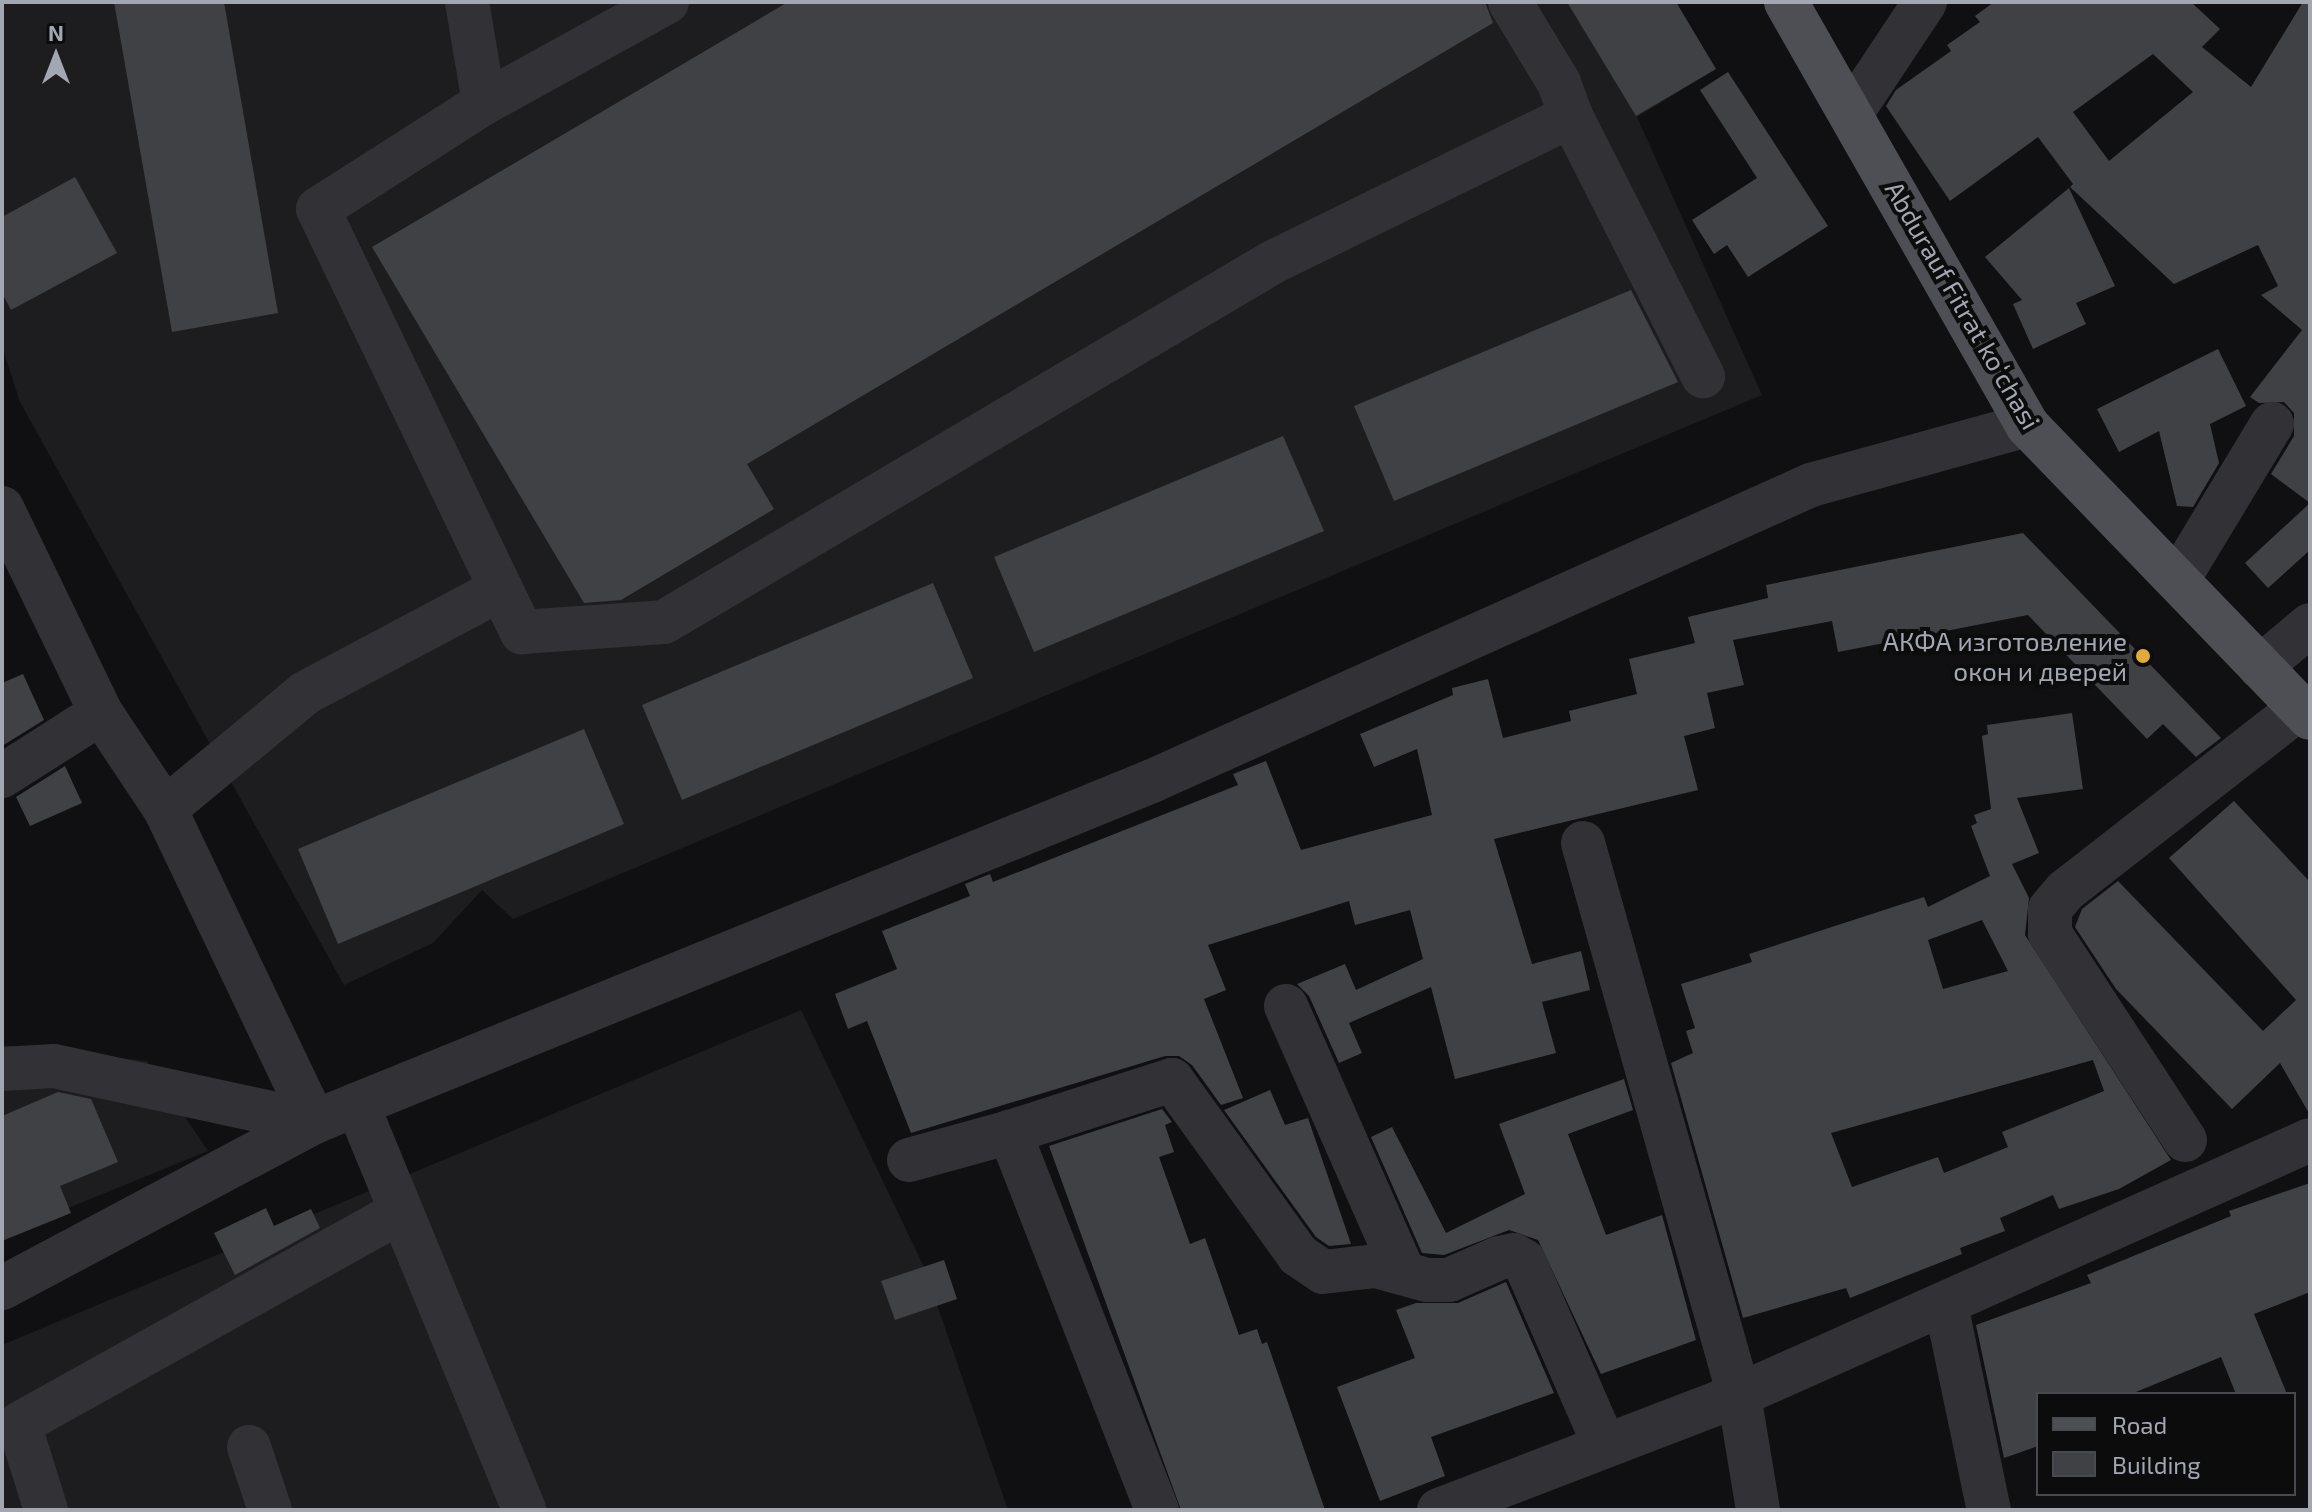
<!DOCTYPE html>
<html>
<head>
<meta charset="utf-8">
<style>
	body { margin:0 }
	#map { position:relative; width:2312px; height:1512px; overflow:hidden; background:#101012; font-family:"Exo 2",sans-serif }
	div>[style] { position:absolute }
	.built>* { inset:0; background:#1d1d1f }
	.building>* { inset:0; background:#404145 }
	.minor>* { height:44px; margin:-22px; padding:0 22px; transform-origin:22px; border-radius:22px; background:#323236 }
	.major>* { height:44px; margin:-22px; padding:0 22px; transform-origin:22px; border-radius:22px; background:#4e4f55 }
	.dots>* { width:22px; height:22px; translate:-50% -50%; box-sizing:border-box; border:4px solid #0c0c0d; border-radius:50% }
	span { translate:-50% -50%; white-space:nowrap; text-align:center; line-height:1.15; -webkit-text-stroke:8px #0c0c0d; paint-order:stroke }
	.street-label { font-size:26px; color:#a3a7b1 }
	.poi-label { font-size:26px; color:#a3a7b1 }
	.right { translate:-100% -50%; text-align:right }
	.frame { position:absolute; inset:0; border:4px solid #a3a7b1; pointer-events:none }
	.legend { position:absolute; left:2036px; top:1392px; width:260px; height:104px; box-sizing:border-box; background:#0c0c0d; border:2px solid #484a4f; margin:0; padding:10px 14px; list-style:none; font-size:24px; color:#a3a7b1 }
	.legend li { display:flex; align-items:center; gap:16px; height:40px }
	.legend b { width:40px; border:2px solid #484a4f }
	.north { position:absolute; left:16px; top:16px; width:80px; height:80px; -webkit-text-stroke:6px #0c0c0d; paint-order:stroke; rotate:0deg; font-size:22px; font-weight:700; line-height:32px; text-align:center; color:#a3a7b1 }
	.north::after { content:''; display:block; margin:auto; width:28px; height:36px; background:#a3a7b1; clip-path:polygon(50% 0,100% 100%,50% 72%,0 100%) }
</style>
</head>
<body>
<div id="map">
	<div class="built">
		<i style="clip-path:polygon(2px 2px,1676px 2px,1716px 69px,1637px 117px,1762px 395px,513px 919px,482px 890px,433px 943px,344px 985px,20px 402px,2px 347px)"></i>
		<i style="clip-path:polygon(801px 1010px,924px 1267px,1008px 1510px,2px 1510px,2px 1345px)"></i>
		<i style="clip-path:polygon(2px 1045px,147px 1061px,208px 1151px,2px 1235px)"></i>
	</div>
	<div class="building">
		<i style="clip-path:polygon(114px 2px,224px 2px,278px 313px,172px 332px)"></i>
		<i style="clip-path:polygon(788px 2px,1485px 2px,1493px 23px,747px 464px,774px 509px,621px 600px,584px 603px,372px 247px)"></i>
		<i style="clip-path:polygon(1567px 2px,1676px 2px,1716px 69px,1636px 116px)"></i>
		<i style="clip-path:polygon(evenodd,1994px 2px,2191px 2px,2220px 29px,2202px 47px,2251px 87px,2303px 2px,2310px 2px,2310px 550px,2268px 588px,2245px 563px,2310px 503px,2271px 474px,2294px 436px,2294px 413px,2284px 402px,2259px 403px,2250px 397px,2302px 330px,2261px 295px,2278px 286px,2258px 245px,2174px 284px,2070px 187px,2073px 184px,2038px 137px,1950px 201px,1886px 106px,1896px 90px,1951px 51px,1947px 45px,1980px 22px,1975px 16px,1994px 2px,2153px 54px,2193px 92px,2109px 161px,2073px 112px,2153px 54px)"></i>
		<i style="clip-path:polygon(1728px 72px,1828px 226px,1748px 277px,1727px 245px,1714px 254px,1692px 220px,1757px 178px,1700px 90px)"></i>
		<i style="clip-path:polygon(75px 177px,117px 253px,11px 310px,2px 293px,2px 217px)"></i>
		<i style="clip-path:polygon(2069px 188px,2115px 286px,2076px 303px,2086px 324px,2033px 349px,2013px 304px,2022px 300px,1985px 257px)"></i>
		<i style="clip-path:polygon(1631px 290px,1678px 382px,1394px 501px,1354px 406px)"></i>
		<i style="clip-path:polygon(2218px 349px,2246px 406px,2210px 424px,2219px 463px,2193px 507px,2177px 506px,2159px 431px,2119px 452px,2097px 409px)"></i>
		<i style="clip-path:polygon(1283px 436px,1324px 531px,1034px 652px,994px 557px)"></i>
		<i style="clip-path:polygon(2023px 533px,2221px 738px,2196px 757px,2163px 724px,2147px 739px,2028px 615px,1838px 652px,1832px 621px,1733px 640px,1744px 685px,1707px 693px,1715px 728px,1684px 736px,1698px 790px,1494px 839px,1532px 964px,1581px 951px,1590px 990px,1542px 1002px,1556px 1053px,1455px 1079px,1431px 987px,1349px 1023px,1362px 1053px,1339px 1063px,1309px 996px,1297px 984px,1345px 964px,1356px 990px,1423px 959px,1410px 910px,1355px 925px,1349px 901px,1208px 945px,1226px 990px,1204px 999px,1243px 1098px,1221px 1105px,1192px 1065px,1179px 1056px,1165px 1056px,911px 1133px,867px 1021px,848px 1029px,835px 994px,897px 969px,882px 931px,970px 896px,965px 884px,990px 874px,993px 882px,1238px 785px,1233px 774px,1266px 761px,1301px 850px,1432px 815px,1417px 749px,1374px 767px,1360px 734px,1453px 695px,1452px 688px,1488px 679px,1503px 738px,1571px 721px,1569px 711px,1637px 694px,1629px 659px,1695px 643px,1688px 617px,1768px 598px,1766px 585px)"></i>
		<i style="clip-path:polygon(933px 583px,973px 678px,682px 800px,642px 705px)"></i>
		<i style="clip-path:polygon(23px 674px,44px 720px,2px 746px,2px 683px)"></i>
		<i style="clip-path:polygon(evenodd,2072px 713px,2083px 789px,2017px 798px,2039px 853px,2012px 864px,2029px 898px,2025px 935px,2171px 1160px,2119px 1189px,2059px 1209px,2053px 1195px,2000px 1218px,2005px 1231px,1960px 1248px,1962px 1254px,1850px 1298px,1846px 1288px,1743px 1318px,1671px 1063px,1693px 1053px,1686px 1031px,1695px 1028px,1681px 984px,1752px 962px,1749px 954px,1924px 897px,1928px 907px,1990px 876px,1971px 826px,1977px 823px,1974px 815px,1991px 809px,1982px 736px,1988px 734px,1987px 725px,2072px 713px,1982px 920px,2008px 971px,1943px 989px,1928px 940px,1982px 920px,2072px 713px,2093px 1060px,2104px 1091px,2002px 1132px,2008px 1147px,1944px 1173px,1938px 1157px,1852px 1187px,1831px 1133px,2093px 1060px)"></i>
		<i style="clip-path:polygon(584px 729px,624px 824px,338px 944px,298px 849px)"></i>
		<i style="clip-path:polygon(65px 766px,82px 803px,30px 826px,16px 797px)"></i>
		<i style="clip-path:polygon(2234px 801px,2310px 882px,2310px 1115px,2280px 1063px,2232px 1109px,2116px 989px,2075px 927px,2082px 909px,2118px 881px,2263px 1031px,2296px 1000px,2169px 858px)"></i>
		<i style="clip-path:polygon(1624px 1079px,1633px 1110px,1568px 1134px,1606px 1235px,1662px 1215px,1696px 1340px,1601px 1374px,1538px 1240px,1509px 1230px,1444px 1255px,1422px 1253px,1371px 1137px,1392px 1127px,1446px 1233px,1525px 1194px,1499px 1124px)"></i>
		<i style="clip-path:polygon(1270px 1090px,1285px 1125px,1308px 1118px,1351px 1244px,1329px 1246px,1316px 1237px,1224px 1110px)"></i>
		<i style="clip-path:polygon(58px 1092px,91px 1099px,118px 1162px,60px 1186px,71px 1213px,2px 1241px,2px 1116px)"></i>
		<i style="clip-path:polygon(1162px 1109px,1172px 1122px,1165px 1125px,1174px 1152px,1159px 1157px,1190px 1244px,1205px 1238px,1239px 1335px,1257px 1329px,1262px 1344px,1267px 1342px,1325px 1510px,1181px 1510px,1049px 1146px)"></i>
		<i style="clip-path:polygon(2310px 1183px,2310px 1292px,2254px 1314px,2287px 1394px,2236px 1394px,2221px 1357px,2131px 1394px,2038px 1394px,2038px 1446px,2004px 1458px,1976px 1325px,2091px 1283px,2087px 1275px,2231px 1216px,2229px 1211px)"></i>
		<i style="clip-path:polygon(266px 1208px,274px 1226px,311px 1209px,320px 1228px,235px 1275px,214px 1233px)"></i>
		<i style="clip-path:polygon(944px 1260px,957px 1299px,895px 1320px,881px 1281px)"></i>
		<i style="clip-path:polygon(1506px 1282px,1554px 1393px,1431px 1437px,1445px 1476px,1380px 1501px,1337px 1387px,1415px 1358px,1396px 1310px,1416px 1303px,1458px 1303px)"></i>
	</div>
	<div class="minor">
		<i style="left:467px;top:2px;width:102px;rotate:80.4deg"></i>
		<i style="left:484px;top:103px;width:209px;rotate:-28.9deg"></i>
		<i style="left:1510px;top:2px;width:95px;rotate:58.8deg"></i>
		<i style="left:1559px;top:83px;width:35px;rotate:70deg"></i>
		<i style="left:1571px;top:116px;width:292px;rotate:63.1deg"></i>
		<i style="left:484px;top:103px;width:197px;rotate:147.4deg"></i>
		<i style="left:318px;top:209px;width:470px;rotate:64.3deg"></i>
		<i style="left:522px;top:632px;width:142px;rotate:-4deg"></i>
		<i style="left:664px;top:622px;width:707px;rotate:-30.59deg"></i>
		<i style="left:1273px;top:262px;width:332px;rotate:-26.1deg"></i>
		<i style="left:1852px;top:112px;width:132px;rotate:-56.4deg"></i>
		<i style="left:2px;top:508px;width:228px;rotate:64.2deg"></i>
		<i style="left:101px;top:713px;width:115px;rotate:56.3deg"></i>
		<i style="left:165px;top:809px;width:347px;rotate:64.5deg"></i>
		<i style="left:2179px;top:578px;width:180px;rotate:-58.9deg"></i>
		<i style="left:2260px;top:667px;width:65px;rotate:-40deg"></i>
		<i style="left:2px;top:776px;width:117px;rotate:-32.5deg"></i>
		<i style="left:165px;top:809px;width:182px;rotate:-39.6deg"></i>
		<i style="left:305px;top:693px;width:222px;rotate:-28deg"></i>
		<i style="left:1583px;top:843px;width:574px;rotate:74.22deg"></i>
		<i style="left:1739px;top:1395px;width:117px;rotate:80.6deg"></i>
		<i style="left:1286px;top:1006px;width:292px;rotate:66.2deg"></i>
		<i style="left:2px;top:1069px;width:52px;rotate:-3.3deg"></i>
		<i style="left:54px;top:1066px;width:266px;rotate:12.2deg"></i>
		<i style="left:357px;top:1104px;width:439px;rotate:67.6deg"></i>
		<i style="left:2185px;top:1140px;width:246px;rotate:-123.2deg"></i>
		<i style="left:2050px;top:934px;width:25px;rotate:-90deg"></i>
		<i style="left:2050px;top:909px;width:23px;rotate:-50deg"></i>
		<i style="left:2065px;top:891px;width:298px;rotate:-37.9deg"></i>
		<i style="left:909px;top:1160px;width:105px;rotate:-15.5deg"></i>
		<i style="left:2px;top:1288px;width:353px;rotate:-28deg"></i>
		<i style="left:314px;top:1122px;width:905px;rotate:-22.14deg"></i>
		<i style="left:1152px;top:781px;width:722px;rotate:-24.19deg"></i>
		<i style="left:1811px;top:485px;width:224px;rotate:-15.5deg"></i>
		<i style="left:1946px;top:1305px;width:209px;rotate:78.2deg"></i>
		<i style="left:249px;top:1447px;width:66px;rotate:71.6deg"></i>
		<i style="left:46px;top:1510px;width:90px;rotate:-107.4deg"></i>
		<i style="left:19px;top:1424px;width:437px;rotate:-29.1deg"></i>
		<i style="left:1157px;top:1510px;width:406px;rotate:-111.3deg"></i>
		<i style="left:1010px;top:1132px;width:170px;rotate:-17.8deg"></i>
		<i style="left:1172px;top:1080px;width:216px;rotate:54.2deg"></i>
		<i style="left:1298px;top:1255px;width:30px;rotate:34deg"></i>
		<i style="left:1323px;top:1272px;width:53px;rotate:-6.5deg"></i>
		<i style="left:1376px;top:1266px;width:53px;rotate:15.4deg"></i>
		<i style="left:1427px;top:1280px;width:22px"></i>
		<i style="left:1449px;top:1280px;width:55px;rotate:-23.7deg"></i>
		<i style="left:1499px;top:1258px;width:15px;rotate:-11deg"></i>
		<i style="left:1514px;top:1255px;width:12px;rotate:31deg"></i>
		<i style="left:1524px;top:1261px;width:202px;rotate:66.4deg"></i>
		<i style="left:1439px;top:1510px;width:321px;rotate:-21deg"></i>
		<i style="left:1739px;top:1395px;width:625px;rotate:-24.06deg"></i>
	</div>
	<div class="major">
		<i style="left:1786px;top:2px;width:487px;rotate:60.3deg"></i>
		<i style="left:2027px;top:425px;width:407px;rotate:46deg"></i>
	</div>
	<div class="dots">
		<i style="left:2143px;top:656px;background:#e1ab39"></i>
	</div>
	<div class="street-label">
		<span style="left:1963px;top:305px;rotate:60deg">Abdurauf Fitrat koʻchasi</span>
	</div>
	<div class="poi-label">
		<span class="right" style="left:2127px;top:656px">АКФА изготовление<br>окон и дверей</span>
	</div>
	<div class="frame"></div>
	<ul class="legend">
	<li><b style="height:10px;background:#4e4f55"></b>Road</li>
	<li><b style="height:22px;background:#404145"></b>Building</li>
	</ul>
	<div class="north">N</div>
</div>
</body>
</html>
